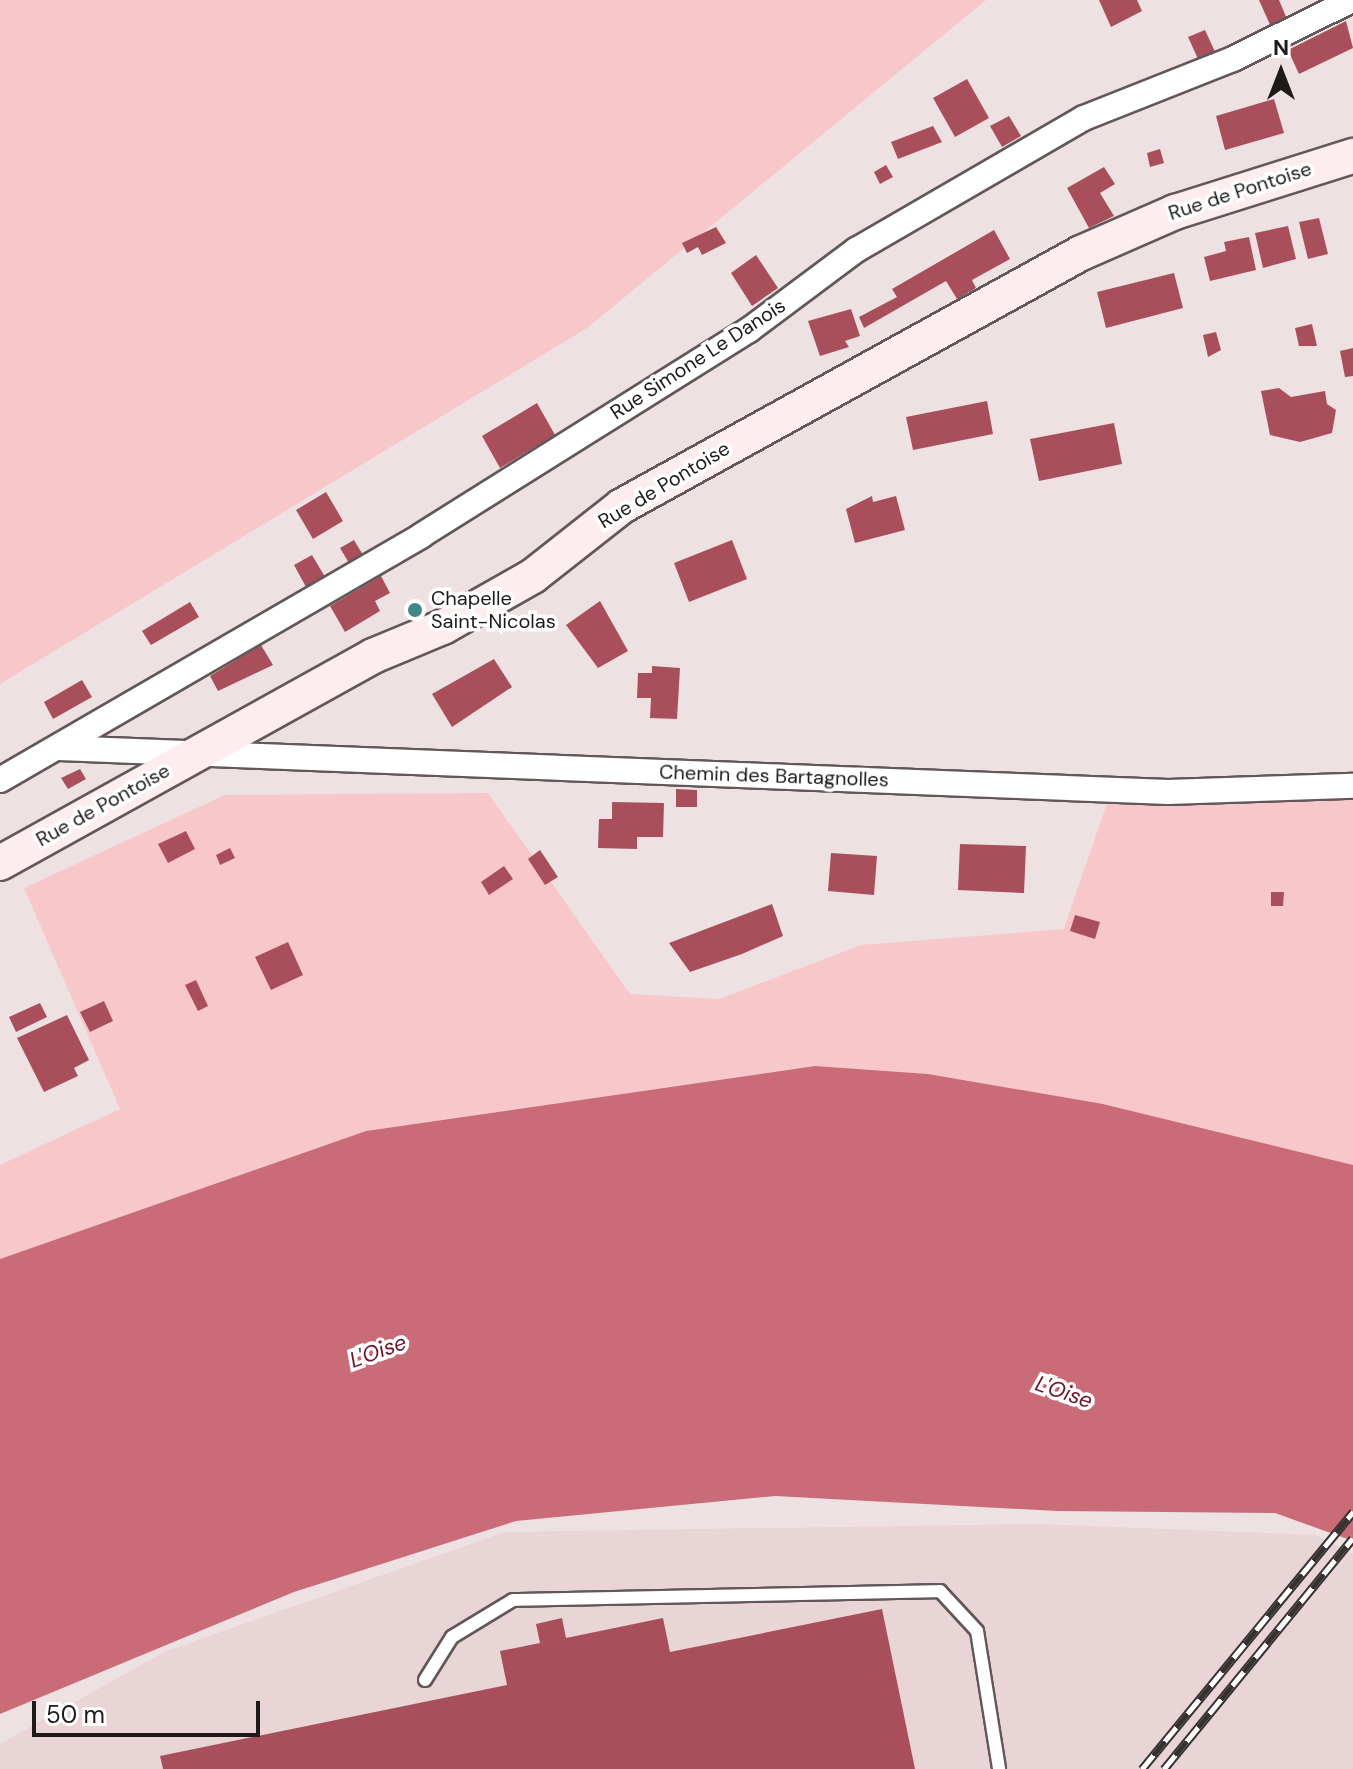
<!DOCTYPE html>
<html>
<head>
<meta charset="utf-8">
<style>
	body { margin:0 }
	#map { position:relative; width:1353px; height:1769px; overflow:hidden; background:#ede1e2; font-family:"DM Sans",sans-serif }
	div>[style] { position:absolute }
	.built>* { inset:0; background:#e9d4d6 }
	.green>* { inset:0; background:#f8c7ca }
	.water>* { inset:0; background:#ca6c78 }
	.building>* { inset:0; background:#a94f5c }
	.roads { filter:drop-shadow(2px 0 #625859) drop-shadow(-2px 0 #625859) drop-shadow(0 2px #625859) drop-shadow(0 -2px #625859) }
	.lane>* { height:12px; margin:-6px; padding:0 6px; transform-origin:6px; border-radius:6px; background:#fff }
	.street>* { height:24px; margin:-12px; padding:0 12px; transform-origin:12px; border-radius:12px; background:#fff }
	.secondary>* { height:34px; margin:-17px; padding:0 17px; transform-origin:17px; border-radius:17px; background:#fdedee }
	.rail>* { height:9px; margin-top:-4.5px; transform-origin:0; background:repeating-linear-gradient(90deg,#fff 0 18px,#373232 0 36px); box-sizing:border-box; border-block:2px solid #373232 }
	.dots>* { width:22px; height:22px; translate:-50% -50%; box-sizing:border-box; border:4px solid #fff; border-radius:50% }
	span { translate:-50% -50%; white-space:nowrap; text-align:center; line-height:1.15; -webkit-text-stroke:7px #fff; paint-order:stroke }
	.street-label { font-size:20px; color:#1e1a1a }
	.poi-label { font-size:20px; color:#1e1a1a }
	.left { translate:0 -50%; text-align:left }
	.water-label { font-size:22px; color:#6c1629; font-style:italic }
	.north { position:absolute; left:1241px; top:32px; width:80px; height:80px; -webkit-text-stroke:6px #fff; paint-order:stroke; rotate:0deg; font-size:22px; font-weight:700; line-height:32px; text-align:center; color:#1e1a1a }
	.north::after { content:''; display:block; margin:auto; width:28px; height:36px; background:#1e1a1a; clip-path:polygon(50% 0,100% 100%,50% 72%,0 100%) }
	.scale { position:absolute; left:32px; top:1701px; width:228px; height:36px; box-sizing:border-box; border:4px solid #1e1a1a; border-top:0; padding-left:10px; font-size:24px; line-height:28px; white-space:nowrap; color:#1e1a1a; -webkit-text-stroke:6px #fff; paint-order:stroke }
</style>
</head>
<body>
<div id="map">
	<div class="built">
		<i style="clip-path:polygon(1038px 1524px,1315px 1535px,1353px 1554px,1353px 1769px,0 1769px,0 1744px,164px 1652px,505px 1532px)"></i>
	</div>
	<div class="green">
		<i style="clip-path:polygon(0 0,986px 0,587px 328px,0 684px)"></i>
		<i style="clip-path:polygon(488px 793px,630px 994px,719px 999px,861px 945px,1064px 929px,1108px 800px,1353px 795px,1353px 1165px,1103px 1104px,928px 1074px,815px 1066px,366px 1131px,0 1259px,0 1165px,120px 1109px,24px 888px,225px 795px)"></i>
	</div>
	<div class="water">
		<i style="clip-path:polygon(815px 1066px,928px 1074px,1103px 1104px,1353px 1165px,1353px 1541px,1275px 1513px,1057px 1511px,775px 1496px,516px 1521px,294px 1592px,0 1714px,0 1259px,366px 1131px)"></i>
	</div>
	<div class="building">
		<i style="clip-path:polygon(1099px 0,1137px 0,1142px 11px,1111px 27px)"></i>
		<i style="clip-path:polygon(1259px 0,1279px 0,1287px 19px,1271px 27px)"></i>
		<i style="clip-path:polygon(1346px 21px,1353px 48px,1299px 74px,1288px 50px)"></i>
		<i style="clip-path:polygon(1205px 30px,1216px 54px,1199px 61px,1188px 37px)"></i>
		<i style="clip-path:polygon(967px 79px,989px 118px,955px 137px,933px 98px)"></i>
		<i style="clip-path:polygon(1274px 99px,1284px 133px,1225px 150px,1216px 116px)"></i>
		<i style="clip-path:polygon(1009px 116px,1021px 136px,1002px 147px,990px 126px)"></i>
		<i style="clip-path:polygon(933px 126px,942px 142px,898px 159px,891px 142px)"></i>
		<i style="clip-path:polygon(1160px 149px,1164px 163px,1150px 167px,1147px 153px)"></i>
		<i style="clip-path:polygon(886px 165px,893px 177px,880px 184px,874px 172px)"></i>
		<i style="clip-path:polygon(1104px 167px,1115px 184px,1100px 193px,1114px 216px,1089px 228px,1067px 188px)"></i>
		<i style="clip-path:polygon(1319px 218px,1328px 254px,1308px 259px,1299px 222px)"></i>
		<i style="clip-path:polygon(1288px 226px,1296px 259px,1263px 268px,1255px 233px)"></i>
		<i style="clip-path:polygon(716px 227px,726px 243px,702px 255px,698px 247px,687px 253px,682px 243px)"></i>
		<i style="clip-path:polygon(994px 230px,1010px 259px,972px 280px,976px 288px,957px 299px,946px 281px,864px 328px,859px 317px,897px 297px,892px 289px)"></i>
		<i style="clip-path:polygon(1249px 237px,1256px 270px,1210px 281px,1204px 257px,1226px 251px,1224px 242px)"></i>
		<i style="clip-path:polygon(756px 255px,778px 288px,752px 306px,731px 273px)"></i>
		<i style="clip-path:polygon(1174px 273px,1183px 308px,1106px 328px,1097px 292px)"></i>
		<i style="clip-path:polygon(851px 309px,860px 336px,845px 341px,849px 347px,820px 356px,808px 321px)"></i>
		<i style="clip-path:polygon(1312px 324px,1317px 346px,1299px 346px,1295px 328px)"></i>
		<i style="clip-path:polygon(1216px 332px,1221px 350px,1208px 357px,1203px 335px)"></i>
		<i style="clip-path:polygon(1353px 348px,1353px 376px,1345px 377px,1340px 351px)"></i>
		<i style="clip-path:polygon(1279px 388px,1291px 397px,1325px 391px,1327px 404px,1336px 410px,1332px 433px,1300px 442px,1270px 435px,1261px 391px)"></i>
		<i style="clip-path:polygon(987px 401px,993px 434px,913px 450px,906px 417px)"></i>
		<i style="clip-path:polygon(537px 403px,555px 435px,500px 468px,482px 436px)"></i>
		<i style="clip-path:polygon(1114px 423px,1122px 464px,1039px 481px,1030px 439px)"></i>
		<i style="clip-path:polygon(326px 492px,343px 521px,313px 539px,296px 510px)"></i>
		<i style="clip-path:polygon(872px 496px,873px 502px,896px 496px,905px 530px,855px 543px,846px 509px)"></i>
		<i style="clip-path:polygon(354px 540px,363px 555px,349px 563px,340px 548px)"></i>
		<i style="clip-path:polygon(732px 540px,747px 579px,689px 602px,674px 563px)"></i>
		<i style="clip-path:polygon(312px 555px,325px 577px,306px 587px,294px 565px)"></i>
		<i style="clip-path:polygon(381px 576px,390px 593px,375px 601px,380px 611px,345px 632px,330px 606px)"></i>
		<i style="clip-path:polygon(600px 601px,628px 651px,598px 668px,566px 625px)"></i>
		<i style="clip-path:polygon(190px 602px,199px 617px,151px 645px,142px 631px)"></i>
		<i style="clip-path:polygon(261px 645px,273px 665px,218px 691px,210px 676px)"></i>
		<i style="clip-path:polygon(494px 659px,512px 687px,452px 727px,432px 694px)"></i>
		<i style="clip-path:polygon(652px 666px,680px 668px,677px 719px,650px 718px,651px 698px,637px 698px,638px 673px,652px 673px)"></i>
		<i style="clip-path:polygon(82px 680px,92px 697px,53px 719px,44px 702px)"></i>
		<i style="clip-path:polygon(80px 769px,86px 779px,68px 789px,61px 778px)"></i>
		<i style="clip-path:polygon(676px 789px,697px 790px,697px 807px,676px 807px)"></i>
		<i style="clip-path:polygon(612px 802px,664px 803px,663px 837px,637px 837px,637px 849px,598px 848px,599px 819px,612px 819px)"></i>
		<i style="clip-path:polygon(186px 831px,195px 849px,168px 863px,158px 844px)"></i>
		<i style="clip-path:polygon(960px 844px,1026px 846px,1024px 893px,958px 890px)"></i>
		<i style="clip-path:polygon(230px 848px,235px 858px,220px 865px,216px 855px)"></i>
		<i style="clip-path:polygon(540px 850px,558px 877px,545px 885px,528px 859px)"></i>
		<i style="clip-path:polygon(831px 853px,877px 856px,874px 895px,828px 891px)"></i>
		<i style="clip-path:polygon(504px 866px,513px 879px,489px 895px,481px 882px)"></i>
		<i style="clip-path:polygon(1271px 892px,1284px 892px,1283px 906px,1271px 906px)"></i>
		<i style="clip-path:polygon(772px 904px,783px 936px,742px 954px,690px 972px,669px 943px)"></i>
		<i style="clip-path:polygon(1075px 915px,1100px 922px,1095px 939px,1070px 931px)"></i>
		<i style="clip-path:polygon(288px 942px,303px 975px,271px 990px,255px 957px)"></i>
		<i style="clip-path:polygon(196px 980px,208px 1006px,198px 1011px,185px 985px)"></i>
		<i style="clip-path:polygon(104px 1001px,113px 1021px,90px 1032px,80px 1012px)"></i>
		<i style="clip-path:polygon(40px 1003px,47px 1017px,16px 1032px,9px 1017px)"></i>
		<i style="clip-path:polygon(67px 1015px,89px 1060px,74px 1068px,78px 1076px,44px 1092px,17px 1038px)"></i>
		<i style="clip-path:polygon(882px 1609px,915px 1769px,163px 1769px,160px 1756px,507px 1685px,500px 1651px,540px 1643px,536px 1624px,562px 1618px,566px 1638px,663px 1618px,670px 1652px)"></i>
	</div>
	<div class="roads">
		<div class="lane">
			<i style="left:425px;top:1680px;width:51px;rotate:-57.9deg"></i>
			<i style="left:452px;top:1637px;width:71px;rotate:-31.2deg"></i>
			<i style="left:513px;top:1600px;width:427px;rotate:-1.2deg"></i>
			<i style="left:940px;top:1591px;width:54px;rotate:47.2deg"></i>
			<i style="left:977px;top:1631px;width:140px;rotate:80.9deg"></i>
		</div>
		<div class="street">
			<i style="left:59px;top:748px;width:1110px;rotate:2.27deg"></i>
			<i style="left:1168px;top:792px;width:185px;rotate:-1.9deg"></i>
			<i style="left:0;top:780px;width:488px;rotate:-30.1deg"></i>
			<i style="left:422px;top:535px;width:386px;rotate:-32.1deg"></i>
			<i style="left:749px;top:330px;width:134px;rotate:-36.8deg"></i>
			<i style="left:856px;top:250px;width:263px;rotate:-30.1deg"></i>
			<i style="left:1084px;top:118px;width:160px;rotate:-21.6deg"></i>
			<i style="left:1233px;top:59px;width:133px;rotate:-26.4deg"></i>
		</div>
		<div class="secondary">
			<i style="left:0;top:863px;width:427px;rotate:-29deg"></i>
			<i style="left:373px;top:656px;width:76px;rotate:-22.5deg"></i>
			<i style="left:443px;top:627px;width:103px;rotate:-29.5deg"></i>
			<i style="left:533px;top:576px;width:113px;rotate:-38.2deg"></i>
			<i style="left:622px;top:506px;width:524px;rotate:-28.86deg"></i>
			<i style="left:1081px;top:253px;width:103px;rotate:-23.6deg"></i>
			<i style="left:1175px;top:212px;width:187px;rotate:-17.5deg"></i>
		</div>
	</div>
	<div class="rail">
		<i style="left:1142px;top:1769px;width:333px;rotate:-50.6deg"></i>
		<i style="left:1164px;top:1769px;width:298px;rotate:-50.7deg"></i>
	</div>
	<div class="dots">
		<i style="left:415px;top:610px;background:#408886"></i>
	</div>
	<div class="street-label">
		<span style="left:1240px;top:191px;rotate:-18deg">Rue de Pontoise</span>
		<span style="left:698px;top:359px;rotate:-33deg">Rue Simone Le Danois</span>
		<span style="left:664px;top:485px;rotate:-31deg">Rue de Pontoise</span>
		<span style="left:774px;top:776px;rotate:2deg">Chemin des Bartagnolles</span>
		<span style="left:103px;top:805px;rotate:-29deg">Rue de Pontoise</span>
	</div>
	<div class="poi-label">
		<span class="left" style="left:431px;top:610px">Chapelle<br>Saint-Nicolas</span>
	</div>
	<div class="water-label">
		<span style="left:378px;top:1351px;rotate:-20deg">L'Oise</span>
		<span style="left:1064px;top:1392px;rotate:19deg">L'Oise</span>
	</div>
	<div class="north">N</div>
	<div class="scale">50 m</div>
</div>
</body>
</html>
